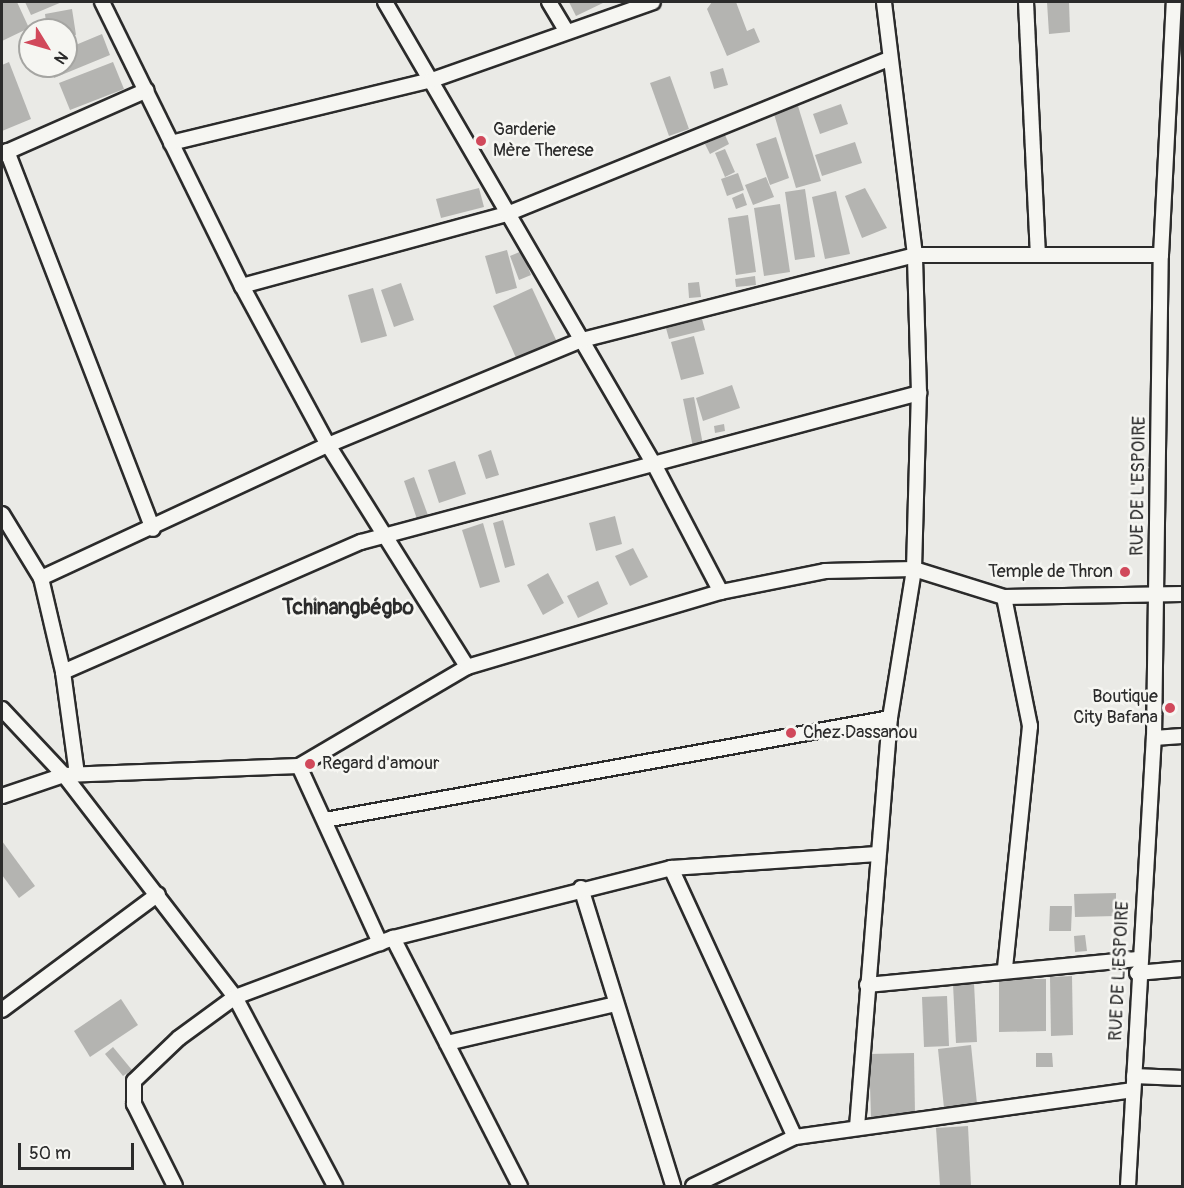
<!DOCTYPE html>
<html>
<head>
<meta charset="utf-8">
<style>
	body { margin:0 }
	#map { position:relative; width:1184px; height:1188px; overflow:hidden; background:#eaeae6; font-family:Pangolin,sans-serif }
	div>[style] { position:absolute }
	.building>* { inset:0; background:#b4b4b1 }
	.roads { filter:drop-shadow(2px 0 #2b2b2b) drop-shadow(-2px 0 #2b2b2b) drop-shadow(0 2px #2b2b2b) drop-shadow(0 -2px #2b2b2b) }
	.street>* { height:14px; margin:-7px; padding:0 7px; transform-origin:7px; border-radius:7px; background:#f6f6f2 }
	.dots>* { width:16px; height:16px; translate:-50% -50%; box-sizing:border-box; border:3px solid #f6f6f2; border-radius:50% }
	span { translate:-50% -50%; white-space:nowrap; text-align:center; line-height:1.15; -webkit-text-stroke:5px #f6f6f2; paint-order:stroke }
	.poi-label { font-size:18px; color:#2b2b2b }
	.left { translate:0 -50%; text-align:left }
	.right { translate:-100% -50%; text-align:right }
	.street-label { font-size:18px; color:#2b2b2b }
	.quarter-label { font-size:21px; color:#2b2b2b; font-weight:700 }
	.frame { position:absolute; inset:0; border:3px solid #2b2b2b; pointer-events:none }
	.north { position:absolute; left:18px; top:18px; width:60px; height:60px; box-sizing:border-box; background:#f6f6f2; border:2px solid #a5a5a2; border-radius:50%; rotate:127deg; font-size:16px; font-weight:700; line-height:24px; text-align:center; color:#2b2b2b }
	.north::after { content:''; display:block; margin:auto; width:21px; height:27px; background:#d1495b; clip-path:polygon(50% 0,100% 100%,50% 72%,0 100%) }
	.scale { position:absolute; left:18px; top:1143px; width:116px; height:27px; box-sizing:border-box; border:3px solid #2b2b2b; border-top:0; padding-left:8px; font-size:18px; line-height:21px; white-space:nowrap; color:#2b2b2b; -webkit-text-stroke:4px #f6f6f2; paint-order:stroke }
</style>
</head>
<body>
<div id="map">
	<div class="building">
		<i style="clip-path:polygon(2px 2px,17px 2px,29px 28px,2px 41px)"></i>
		<i style="clip-path:polygon(25px 2px,62px 2px,31px 15px)"></i>
		<i style="clip-path:polygon(569px 2px,605px 2px,576px 16px)"></i>
		<i style="clip-path:polygon(712px 2px,736px 2px,747px 31px,754px 28px,760px 42px,727px 56px,707px 9px)"></i>
		<i style="clip-path:polygon(1047px 2px,1069px 2px,1070px 32px,1049px 34px)"></i>
		<i style="clip-path:polygon(72px 9px,76px 35px,47px 30px,45px 14px)"></i>
		<i style="clip-path:polygon(102px 34px,110px 55px,54px 78px,49px 66px,66px 66px,66px 49px)"></i>
		<i style="clip-path:polygon(9px 62px,31px 119px,2px 131px,2px 65px)"></i>
		<i style="clip-path:polygon(113px 62px,124px 89px,70px 110px,59px 83px)"></i>
		<i style="clip-path:polygon(723px 68px,728px 85px,714px 89px,710px 72px)"></i>
		<i style="clip-path:polygon(670px 76px,689px 129px,669px 136px,650px 83px)"></i>
		<i style="clip-path:polygon(841px 104px,848px 124px,820px 134px,813px 114px)"></i>
		<i style="clip-path:polygon(798px 106px,821px 181px,796px 188px,774px 114px)"></i>
		<i style="clip-path:polygon(725px 135px,729px 144px,710px 154px,705px 144px)"></i>
		<i style="clip-path:polygon(776px 137px,789px 178px,770px 185px,756px 144px)"></i>
		<i style="clip-path:polygon(855px 142px,862px 163px,822px 176px,815px 155px)"></i>
		<i style="clip-path:polygon(725px 149px,735px 172px,725px 177px,715px 153px)"></i>
		<i style="clip-path:polygon(738px 173px,744px 190px,727px 196px,721px 179px)"></i>
		<i style="clip-path:polygon(766px 177px,774px 197px,753px 205px,745px 185px)"></i>
		<i style="clip-path:polygon(479px 188px,484px 207px,441px 218px,436px 199px)"></i>
		<i style="clip-path:polygon(865px 188px,887px 228px,862px 238px,845px 196px)"></i>
		<i style="clip-path:polygon(805px 189px,815px 257px,795px 260px,785px 192px)"></i>
		<i style="clip-path:polygon(836px 191px,850px 254px,825px 259px,812px 197px)"></i>
		<i style="clip-path:polygon(743px 193px,747px 205px,736px 209px,732px 198px)"></i>
		<i style="clip-path:polygon(780px 204px,790px 272px,764px 276px,754px 208px)"></i>
		<i style="clip-path:polygon(748px 215px,756px 272px,736px 275px,728px 218px)"></i>
		<i style="clip-path:polygon(507px 250px,517px 288px,496px 294px,485px 256px)"></i>
		<i style="clip-path:polygon(522px 251px,531px 275px,519px 280px,510px 256px)"></i>
		<i style="clip-path:polygon(755px 276px,756px 285px,736px 287px,735px 279px)"></i>
		<i style="clip-path:polygon(699px 282px,701px 297px,689px 298px,688px 283px)"></i>
		<i style="clip-path:polygon(401px 283px,414px 320px,394px 327px,381px 290px)"></i>
		<i style="clip-path:polygon(373px 288px,387px 336px,361px 343px,348px 295px)"></i>
		<i style="clip-path:polygon(532px 288px,557px 342px,517px 360px,493px 306px)"></i>
		<i style="clip-path:polygon(702px 319px,705px 330px,669px 339px,666px 328px)"></i>
		<i style="clip-path:polygon(694px 336px,704px 374px,681px 380px,671px 342px)"></i>
		<i style="clip-path:polygon(732px 385px,740px 408px,703px 421px,696px 398px)"></i>
		<i style="clip-path:polygon(694px 397px,703px 445px,693px 447px,683px 399px)"></i>
		<i style="clip-path:polygon(724px 424px,725px 431px,715px 433px,714px 426px)"></i>
		<i style="clip-path:polygon(491px 450px,499px 475px,486px 479px,478px 455px)"></i>
		<i style="clip-path:polygon(455px 461px,466px 494px,439px 503px,428px 470px)"></i>
		<i style="clip-path:polygon(414px 477px,429px 518px,418px 522px,404px 481px)"></i>
		<i style="clip-path:polygon(615px 516px,622px 544px,596px 551px,589px 523px)"></i>
		<i style="clip-path:polygon(503px 520px,515px 565px,505px 568px,493px 523px)"></i>
		<i style="clip-path:polygon(483px 523px,500px 582px,480px 588px,462px 530px)"></i>
		<i style="clip-path:polygon(633px 548px,648px 577px,630px 586px,615px 556px)"></i>
		<i style="clip-path:polygon(548px 573px,564px 603px,543px 615px,527px 585px)"></i>
		<i style="clip-path:polygon(598px 581px,608px 604px,578px 618px,567px 596px)"></i>
		<i style="clip-path:polygon(2px 841px,35px 886px,19px 898px,2px 875px)"></i>
		<i style="clip-path:polygon(1116px 893px,1116px 916px,1075px 917px,1074px 894px)"></i>
		<i style="clip-path:polygon(1050px 906px,1072px 906px,1071px 931px,1049px 931px)"></i>
		<i style="clip-path:polygon(1085px 935px,1087px 951px,1075px 952px,1074px 936px)"></i>
		<i style="clip-path:polygon(1072px 976px,1073px 1035px,1051px 1036px,1050px 977px)"></i>
		<i style="clip-path:polygon(999px 979px,1046px 979px,1046px 1031px,999px 1032px)"></i>
		<i style="clip-path:polygon(974px 983px,977px 1042px,956px 1043px,953px 984px)"></i>
		<i style="clip-path:polygon(947px 996px,949px 1046px,924px 1047px,922px 997px)"></i>
		<i style="clip-path:polygon(121px 999px,138px 1025px,90px 1057px,74px 1031px)"></i>
		<i style="clip-path:polygon(971px 1045px,977px 1104px,944px 1108px,938px 1049px)"></i>
		<i style="clip-path:polygon(113px 1047px,132px 1070px,123px 1076px,105px 1054px)"></i>
		<i style="clip-path:polygon(914px 1053px,915px 1115px,871px 1117px,869px 1054px)"></i>
		<i style="clip-path:polygon(1036px 1053px,1052px 1053px,1053px 1067px,1036px 1067px)"></i>
		<i style="clip-path:polygon(968px 1126px,971px 1186px,940px 1186px,936px 1128px)"></i>
	</div>
	<div class="roads">
		<div class="street">
			<i style="left:102px;top:2px;width:317px;rotate:63.8deg"></i>
			<i style="left:242px;top:286px;width:181px;rotate:61.6deg"></i>
			<i style="left:328px;top:445px;width:262px;rotate:57.9deg"></i>
			<i style="left:385px;top:2px;width:537px;rotate:59.81deg"></i>
			<i style="left:655px;top:466px;width:142px;rotate:62.4deg"></i>
			<i style="left:549px;top:2px;width:33px;rotate:59deg"></i>
			<i style="left:1026px;top:2px;width:251px;rotate:87.3deg"></i>
			<i style="left:171px;top:143px;width:268px;rotate:-13.6deg"></i>
			<i style="left:432px;top:80px;width:234px;rotate:-19.4deg"></i>
			<i style="left:7px;top:151px;width:405px;rotate:68.9deg"></i>
			<i style="left:2px;top:154px;width:158px;rotate:-23.8deg"></i>
			<i style="left:242px;top:286px;width:275px;rotate:-15.2deg"></i>
			<i style="left:507px;top:214px;width:412px;rotate:-22.1deg"></i>
			<i style="left:2px;top:514px;width:75px;rotate:58.6deg"></i>
			<i style="left:41px;top:578px;width:97px;rotate:76.8deg"></i>
			<i style="left:63px;top:672px;width:103px;rotate:82.2deg"></i>
			<i style="left:41px;top:578px;width:316px;rotate:-24.9deg"></i>
			<i style="left:328px;top:445px;width:275px;rotate:-22.5deg"></i>
			<i style="left:582px;top:340px;width:344px;rotate:-14.3deg"></i>
			<i style="left:915px;top:255px;width:246px"></i>
			<i style="left:1004px;top:597px;width:132px;rotate:78.6deg"></i>
			<i style="left:1030px;top:726px;width:244px;rotate:95.9deg"></i>
			<i style="left:63px;top:672px;width:325px;rotate:-23.6deg"></i>
			<i style="left:361px;top:542px;width:578px;rotate:-14.95deg"></i>
			<i style="left:2px;top:709px;width:91px;rotate:46.8deg"></i>
			<i style="left:64px;top:775px;width:280px;rotate:52.4deg"></i>
			<i style="left:235px;top:997px;width:214px;rotate:62.1deg"></i>
			<i style="left:1154px;top:738px;width:28px;rotate:-4deg"></i>
			<i style="left:299px;top:766px;width:195px;rotate:65.4deg"></i>
			<i style="left:2px;top:796px;width:65px;rotate:-18.7deg"></i>
			<i style="left:64px;top:775px;width:235px;rotate:-2.2deg"></i>
			<i style="left:299px;top:766px;width:195px;rotate:-30.5deg"></i>
			<i style="left:467px;top:667px;width:265px;rotate:-16.5deg"></i>
			<i style="left:721px;top:592px;width:106px;rotate:-11.4deg"></i>
			<i style="left:825px;top:571px;width:89px;rotate:-1.3deg"></i>
			<i style="left:914px;top:569px;width:94px;rotate:17.3deg"></i>
			<i style="left:1004px;top:597px;width:178px;rotate:-1deg"></i>
			<i style="left:325px;top:820px;width:574px;rotate:-10.23deg"></i>
			<i style="left:671px;top:868px;width:296px;rotate:65.3deg"></i>
			<i style="left:581px;top:888px;width:312px;rotate:72.8deg"></i>
			<i style="left:393px;top:938px;width:279px;rotate:62.9deg"></i>
			<i style="left:1137px;top:973px;width:45px;rotate:-5.1deg"></i>
			<i style="left:867px;top:985px;width:272px;rotate:-5.5deg"></i>
			<i style="left:2px;top:1010px;width:194px;rotate:-36.6deg"></i>
			<i style="left:447px;top:1043px;width:173px;rotate:-13deg"></i>
			<i style="left:1134px;top:1076px;width:48px;rotate:2.4deg"></i>
			<i style="left:857px;top:1127px;width:410px;rotate:-85.4deg"></i>
			<i style="left:890px;top:718px;width:151px;rotate:-80.8deg"></i>
			<i style="left:914px;top:569px;width:176px;rotate:-88.4deg"></i>
			<i style="left:919px;top:393px;width:138px;rotate:-91.7deg"></i>
			<i style="left:915px;top:255px;width:255px;rotate:-97deg"></i>
			<i style="left:175px;top:1186px;width:92px;rotate:-116.6deg"></i>
			<i style="left:134px;top:1104px;width:23px;rotate:-90deg"></i>
			<i style="left:134px;top:1081px;width:62px;rotate:-43.7deg"></i>
			<i style="left:179px;top:1038px;width:69px;rotate:-36.2deg"></i>
			<i style="left:235px;top:997px;width:169px;rotate:-20.5deg"></i>
			<i style="left:393px;top:938px;width:287px;rotate:-14.1deg"></i>
			<i style="left:671px;top:868px;width:207px;rotate:-3.9deg"></i>
			<i style="left:693px;top:1186px;width:113px;rotate:-25.7deg"></i>
			<i style="left:795px;top:1137px;width:340px;rotate:-7.9deg"></i>
			<i style="left:1128px;top:1186px;width:449px;rotate:-86.7deg"></i>
			<i style="left:1154px;top:738px;width:483px;rotate:-89.2deg"></i>
			<i style="left:1161px;top:255px;width:253px;rotate:-87.1deg"></i>
		</div>
	</div>
	<div class="dots">
		<i style="left:481px;top:141px;background:#d1495b"></i>
		<i style="left:1125px;top:572px;background:#d1495b"></i>
		<i style="left:1170px;top:708px;background:#d1495b"></i>
		<i style="left:791px;top:733px;background:#d1495b"></i>
		<i style="left:310px;top:764px;background:#d1495b"></i>
	</div>
	<div class="poi-label">
		<span class="left" style="left:493px;top:141px">Garderie<br>Mère Therese</span>
		<span class="right" style="left:1113px;top:572px">Temple de Thron</span>
		<span class="right" style="left:1158px;top:708px">Boutique<br>City Bafana</span>
		<span class="left" style="left:803px;top:733px">Chez Dassanou</span>
		<span class="left" style="left:322px;top:764px">Regard d'amour</span>
	</div>
	<div class="street-label">
		<span style="left:1139px;top:486px;rotate:-89deg">RUE DE L'ESPOIRE</span>
		<span style="left:1120px;top:971px;rotate:-87deg">RUE DE L'ESPOIRE</span>
	</div>
	<div class="quarter-label">
		<span style="left:348px;top:608px">Tchinangbégbo</span>
	</div>
	<div class="frame"></div>
	<div class="north">N</div>
	<div class="scale">50 m</div>
</div>
</body>
</html>
